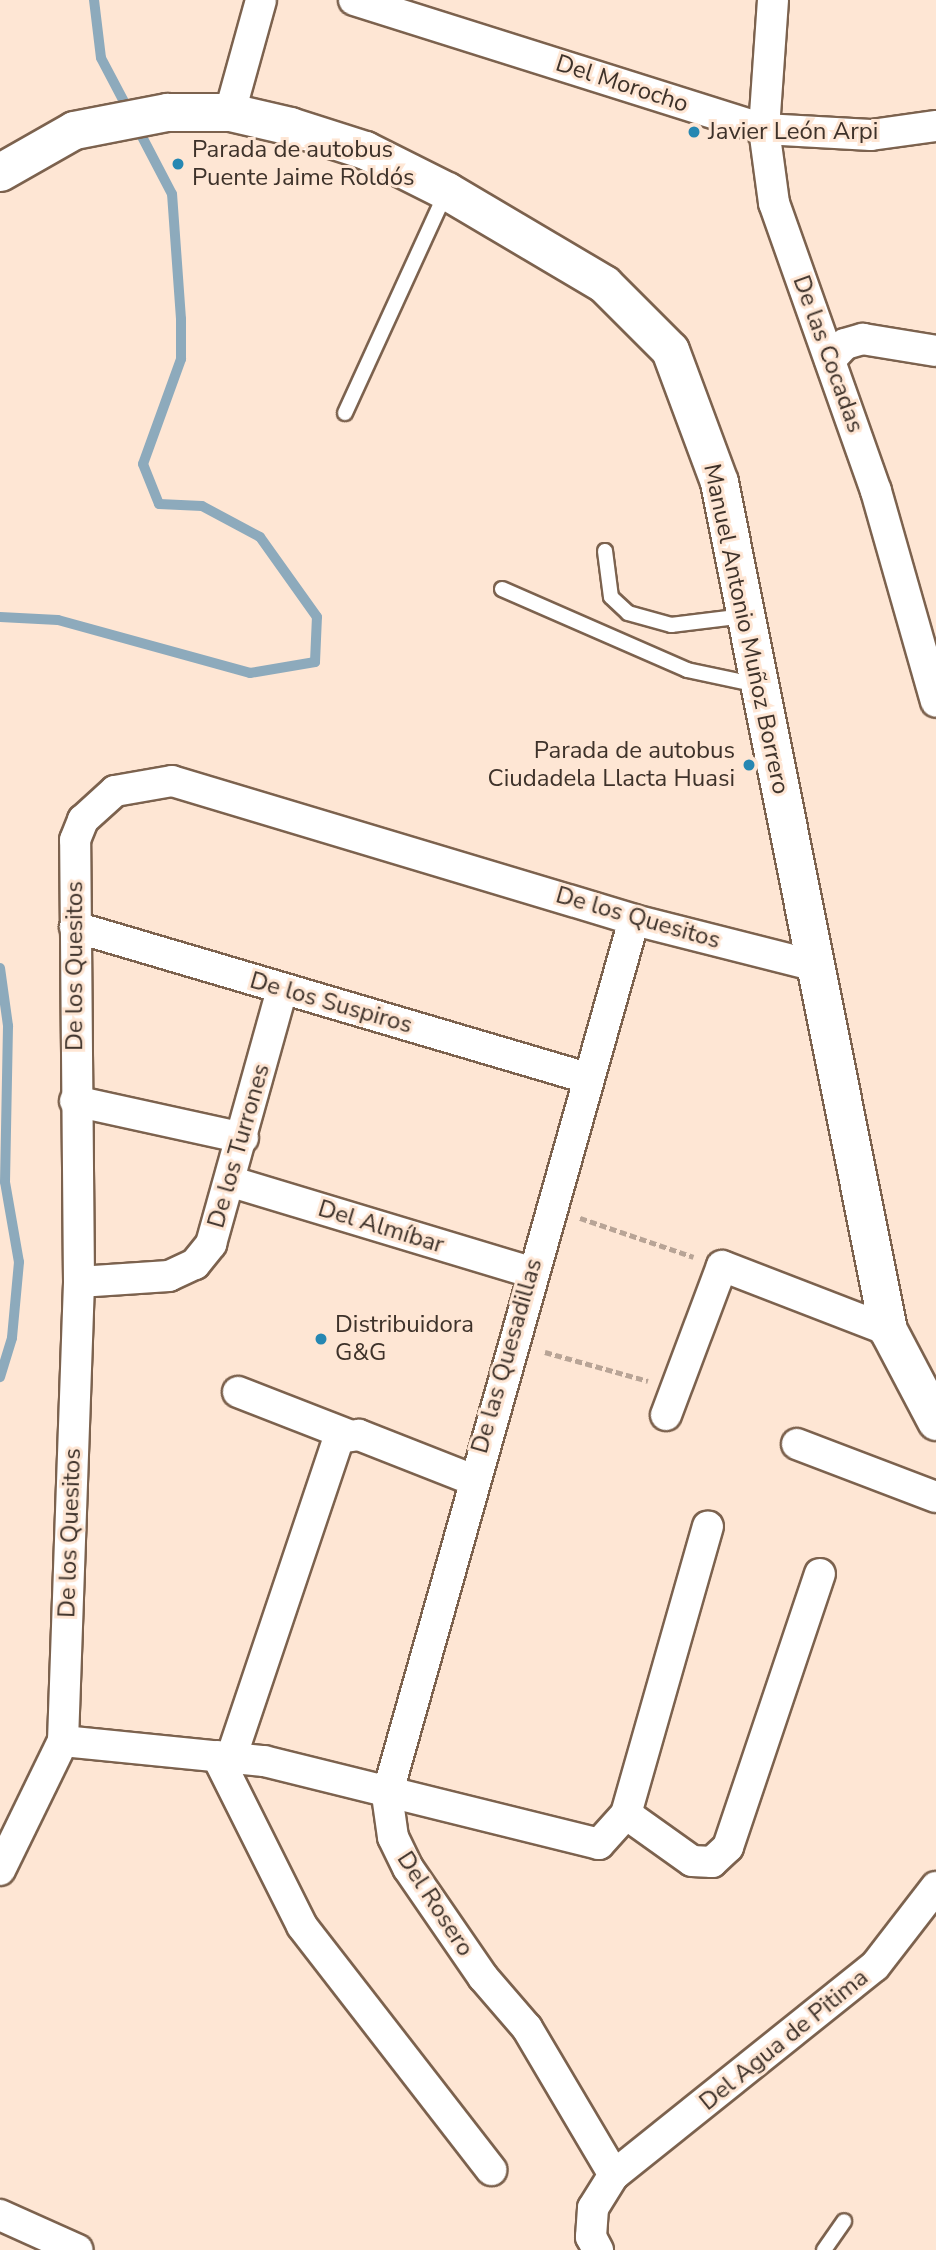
<!DOCTYPE html>
<html>
<head>
<meta charset="utf-8">
<style>
	body { margin:0 }
	#map { position:relative; width:936px; height:2250px; overflow:hidden; background:#fee6d4; font-family:"Nunito Sans",sans-serif }
	div>[style] { position:absolute }
	.stream>* { height:10px; margin:-5px; padding:0 5px; transform-origin:5px; border-radius:5px; background:#8daabc }
	.path>* { height:4.5px; margin-top:-2.25px; transform-origin:0; background:repeating-linear-gradient(90deg,#b8a496 0 7px,transparent 0 10.5px) }
	.roads { filter:drop-shadow(2px 0 #7c624e) drop-shadow(-2px 0 #7c624e) drop-shadow(0 2px #7c624e) drop-shadow(0 -2px #7c624e) }
	.service>* { height:14px; margin:-7px; padding:0 7px; transform-origin:7px; border-radius:7px; background:#fff }
	.minor>* { height:30px; margin:-15px; padding:0 15px; transform-origin:15px; border-radius:15px; background:#fff }
	.tertiary>* { height:37px; margin:-18.5px; padding:0 18.5px; transform-origin:18.5px; border-radius:18.5px; background:#fff }
	.dots>* { width:19px; height:19px; translate:-50% -50%; box-sizing:border-box; border:4px solid #fee6d4; border-radius:50% }
	span { translate:-50% -50%; white-space:nowrap; text-align:center; line-height:1.15; -webkit-text-stroke:6px #fee6d4; paint-order:stroke }
	.street-label { font-size:24px; color:#3e322a }
	.poi-label { font-size:24px; color:#3e322a }
	.left { translate:0 -50%; text-align:left }
	.right { translate:-100% -50%; text-align:right }
</style>
</head>
<body>
<div id="map">
	<div class="stream">
		<i style="left:94px;top:0;width:58px;rotate:83.1deg"></i>
		<i style="left:101px;top:58px;width:60px;rotate:62.2deg"></i>
		<i style="left:0;top:617px;width:58px;rotate:3deg"></i>
		<i style="left:58px;top:620px;width:199px;rotate:15.4deg"></i>
		<i style="left:250px;top:673px;width:66px;rotate:-9.6deg"></i>
		<i style="left:315px;top:662px;width:45px;rotate:-87.5deg"></i>
		<i style="left:317px;top:617px;width:98px;rotate:-125.5deg"></i>
		<i style="left:260px;top:537px;width:66px;rotate:-151.9deg"></i>
		<i style="left:202px;top:506px;width:43px;rotate:-177.3deg"></i>
		<i style="left:159px;top:504px;width:43px;rotate:-111.8deg"></i>
		<i style="left:143px;top:464px;width:112px;rotate:-70.1deg"></i>
		<i style="left:181px;top:359px;width:40px;rotate:-90deg"></i>
		<i style="left:181px;top:319px;width:125px;rotate:-94.1deg"></i>
		<i style="left:172px;top:194px;width:78px;rotate:-117.6deg"></i>
		<i style="left:0;top:968px;width:59px;rotate:82.1deg"></i>
		<i style="left:8px;top:1026px;width:156px;rotate:91.1deg"></i>
		<i style="left:5px;top:1182px;width:81px;rotate:80.1deg"></i>
		<i style="left:19px;top:1262px;width:76px;rotate:95.3deg"></i>
		<i style="left:12px;top:1338px;width:41px;rotate:107.1deg"></i>
	</div>
	<div class="path">
		<i style="left:580px;top:1218px;width:120px;rotate:18.9deg"></i>
		<i style="left:545px;top:1352px;width:107px;rotate:15.7deg"></i>
	</div>
	<div class="roads">
		<div class="service">
			<i style="left:345px;top:413px;width:243px;rotate:-65.4deg"></i>
			<i style="left:605px;top:551px;width:46px;rotate:82.6deg"></i>
			<i style="left:611px;top:597px;width:23px;rotate:43deg"></i>
			<i style="left:628px;top:613px;width:45px;rotate:15.6deg"></i>
			<i style="left:671px;top:625px;width:74px;rotate:-7deg"></i>
			<i style="left:502px;top:589px;width:202px;rotate:23.6deg"></i>
			<i style="left:687px;top:670px;width:73px;rotate:11.9deg"></i>
			<i style="left:824px;top:2250px;width:35px;rotate:-55deg"></i>
		</div>
		<div class="minor">
			<i style="left:354px;top:0;width:430px;rotate:17.5deg"></i>
			<i style="left:764px;top:129px;width:107px;rotate:3.2deg"></i>
			<i style="left:871px;top:135px;width:66px;rotate:-7.9deg"></i>
			<i style="left:773px;top:0;width:129px;rotate:94deg"></i>
			<i style="left:764px;top:129px;width:75px;rotate:82.3deg"></i>
			<i style="left:774px;top:203px;width:306px;rotate:70.5deg"></i>
			<i style="left:876px;top:491px;width:219px;rotate:74.1deg"></i>
			<i style="left:230px;top:112px;width:116px;rotate:-74.5deg"></i>
			<i style="left:830px;top:360px;width:22px;rotate:-47deg"></i>
			<i style="left:845px;top:344px;width:19px;rotate:-16deg"></i>
			<i style="left:863px;top:339px;width:74px;rotate:9.3deg"></i>
			<i style="left:75px;top:927px;width:534px;rotate:16.43deg"></i>
			<i style="left:75px;top:1101px;width:172px;rotate:12.4deg"></i>
			<i style="left:232px;top:1182px;width:311px;rotate:16.8deg"></i>
			<i style="left:79px;top:1282px;width:90px;rotate:-3.8deg"></i>
			<i style="left:169px;top:1276px;width:29px;rotate:-25deg"></i>
			<i style="left:195px;top:1264px;width:26px;rotate:-51deg"></i>
			<i style="left:211px;top:1244px;width:265px;rotate:-74.4deg"></i>
			<i style="left:238px;top:1392px;width:116px;rotate:21.3deg"></i>
			<i style="left:666px;top:1415px;width:159px;rotate:-69.4deg"></i>
			<i style="left:722px;top:1266px;width:178px;rotate:21.1deg"></i>
			<i style="left:797px;top:1444px;width:149px;rotate:20.9deg"></i>
			<i style="left:63px;top:1741px;width:202px;rotate:5.7deg"></i>
			<i style="left:264px;top:1761px;width:345px;rotate:13.9deg"></i>
			<i style="left:599px;top:1844px;width:40px;rotate:-48deg"></i>
			<i style="left:626px;top:1814px;width:299px;rotate:-74.1deg"></i>
			<i style="left:217px;top:1756px;width:190px;rotate:63.4deg"></i>
			<i style="left:302px;top:1926px;width:309px;rotate:52.2deg"></i>
			<i style="left:231px;top:1758px;width:338px;rotate:-71.4deg"></i>
			<i style="left:339px;top:1438px;width:20px;rotate:-9deg"></i>
			<i style="left:359px;top:1435px;width:123px;rotate:21.5deg"></i>
			<i style="left:626px;top:1814px;width:81px;rotate:35.5deg"></i>
			<i style="left:692px;top:1861px;width:20px;rotate:3deg"></i>
			<i style="left:712px;top:1862px;width:22px;rotate:-43deg"></i>
			<i style="left:728px;top:1847px;width:288px;rotate:-71.4deg"></i>
			<i style="left:0;top:1870px;width:144px;rotate:-64deg"></i>
			<i style="left:63px;top:1741px;width:459px;rotate:-88deg"></i>
			<i style="left:79px;top:1282px;width:442px;rotate:-90.5deg"></i>
			<i style="left:75px;top:840px;width:22px;rotate:-68deg"></i>
			<i style="left:83px;top:820px;width:43px;rotate:-42.2deg"></i>
			<i style="left:115px;top:791px;width:58px;rotate:-10deg"></i>
			<i style="left:172px;top:781px;width:482px;rotate:16.7deg"></i>
			<i style="left:634px;top:920px;width:188px;rotate:14.2deg"></i>
			<i style="left:614px;top:2175px;width:171px;rotate:-120.6deg"></i>
			<i style="left:527px;top:2028px;width:67px;rotate:-130.8deg"></i>
			<i style="left:483px;top:1977px;width:132px;rotate:-124.5deg"></i>
			<i style="left:408px;top:1868px;width:34px;rotate:-116deg"></i>
			<i style="left:393px;top:1837px;width:42px;rotate:-98.1deg"></i>
			<i style="left:387px;top:1795px;width:909px;rotate:-74.24deg"></i>
			<i style="left:0;top:2215px;width:85px;rotate:24.2deg"></i>
			<i style="left:598px;top:2250px;width:15px;rotate:-118deg"></i>
			<i style="left:591px;top:2237px;width:29px;rotate:-86deg"></i>
			<i style="left:593px;top:2208px;width:39px;rotate:-58deg"></i>
			<i style="left:614px;top:2175px;width:334px;rotate:-38.7deg"></i>
			<i style="left:875px;top:1966px;width:100px;rotate:-52.3deg"></i>
		</div>
		<div class="tertiary">
			<i style="left:0;top:172px;width:85px;rotate:-29.6deg"></i>
			<i style="left:74px;top:130px;width:95px;rotate:-11deg"></i>
			<i style="left:167px;top:112px;width:63px"></i>
			<i style="left:230px;top:112px;width:62px;rotate:13.1deg"></i>
			<i style="left:290px;top:126px;width:79px;rotate:17.7deg"></i>
			<i style="left:365px;top:150px;width:92px;rotate:26.6deg"></i>
			<i style="left:447px;top:191px;width:182px;rotate:30.6deg"></i>
			<i style="left:604px;top:284px;width:93px;rotate:45deg"></i>
			<i style="left:670px;top:350px;width:141px;rotate:69.6deg"></i>
			<i style="left:719px;top:482px;width:865px;rotate:78.73deg"></i>
			<i style="left:888px;top:1330px;width:103px;rotate:62.2deg"></i>
		</div>
	</div>
	<div class="dots">
		<i style="left:694px;top:132px;background:#2687b2"></i>
		<i style="left:178px;top:164px;background:#2687b2"></i>
		<i style="left:749px;top:765px;background:#2687b2"></i>
		<i style="left:321px;top:1339px;background:#2687b2"></i>
	</div>
	<div class="street-label">
		<span style="left:622px;top:84px;rotate:18deg">Del Morocho</span>
		<span style="left:828px;top:354px;rotate:70deg">De las Cocadas</span>
		<span style="left:746px;top:629px;rotate:78deg">Manuel Antonio Muñoz Borrero</span>
		<span style="left:638px;top:918px;rotate:16deg">De los Quesitos</span>
		<span style="left:75px;top:966px;rotate:-90deg">De los Quesitos</span>
		<span style="left:331px;top:1003px;rotate:16deg">De los Suspiros</span>
		<span style="left:239px;top:1146px;rotate:-74deg">De los Turrones</span>
		<span style="left:381px;top:1227px;rotate:17deg">Del Almíbar</span>
		<span style="left:507px;top:1356px;rotate:-74deg">De las Quesadillas</span>
		<span style="left:70px;top:1533px;rotate:-88deg">De los Quesitos</span>
		<span style="left:435px;top:1904px;rotate:57deg">Del Rosero</span>
		<span style="left:784px;top:2040px;rotate:-39deg">Del Agua de Pitima</span>
	</div>
	<div class="poi-label">
		<span class="left" style="left:708px;top:132px">Javier León Arpi</span>
		<span class="left" style="left:192px;top:164px">Parada de autobus<br>Puente Jaime Roldós</span>
		<span class="right" style="left:735px;top:765px">Parada de autobus<br>Ciudadela Llacta Huasi</span>
		<span class="left" style="left:335px;top:1339px">Distribuidora<br>G&amp;G</span>
	</div>
</div>
</body>
</html>
